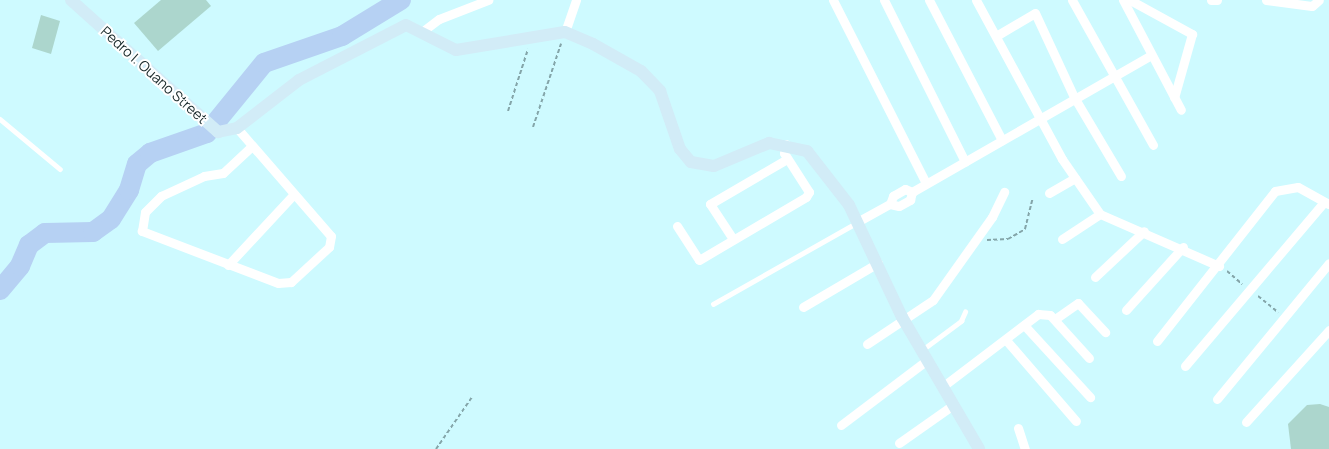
<!DOCTYPE html>
<html>
<head>
<meta charset="utf-8">
<style>
	body { margin:0 }
	#map { position:relative; width:1329px; height:449px; overflow:hidden; background:#cefaff; font-family:Manrope,sans-serif }
	div>[style] { position:absolute }
	.river>* { height:20px; margin:-10px; padding:0 10px; transform-origin:10px; border-radius:10px; background:#b6d1f3 }
	.building>* { inset:0; background:#acd6cd }
	.path>* { height:2px; margin-top:-1px; transform-origin:0; background:repeating-linear-gradient(90deg,#84a5a9 0 4px,transparent 0 6.5px) }
	.lane>* { height:4.5px; margin:-2.25px; padding:0 2.25px; transform-origin:2.25px; border-radius:2.25px; background:#fff }
	.street>* { height:9px; margin:-4.5px; padding:0 4.5px; transform-origin:4.5px; border-radius:4.5px; background:#fff }
	.secondary>* { height:12px; margin:-6px; padding:0 6px; transform-origin:6px; border-radius:6px; background:#d2ecf7 }
	span { translate:-50% -50%; white-space:nowrap; text-align:center; line-height:1.15; -webkit-text-stroke:4px #fff; paint-order:stroke }
	.street-label { font-size:14px; color:#172829 }
</style>
</head>
<body>
<div id="map">
	<div class="river">
		<i style="left:0;top:290px;width:31px;rotate:-50deg"></i>
		<i style="left:20px;top:266px;width:23px;rotate:-67deg"></i>
		<i style="left:29px;top:245px;width:20px;rotate:-37deg"></i>
		<i style="left:45px;top:233px;width:48px;rotate:-1.2deg"></i>
		<i style="left:93px;top:232px;width:22px;rotate:-36deg"></i>
		<i style="left:111px;top:219px;width:34px;rotate:-58deg"></i>
		<i style="left:129px;top:190px;width:27px;rotate:-73deg"></i>
		<i style="left:137px;top:164px;width:17px;rotate:-40deg"></i>
		<i style="left:150px;top:153px;width:60px;rotate:-19.3deg"></i>
		<i style="left:207px;top:133px;width:90px;rotate:-50.8deg"></i>
		<i style="left:264px;top:63px;width:83px;rotate:-19.1deg"></i>
		<i style="left:342px;top:36px;width:69px;rotate:-31.4deg"></i>
	</div>
	<div class="building">
		<i style="clip-path:polygon(161px 0,206px 0,211px 6px,158px 51px,134px 23px)"></i>
		<i style="clip-path:polygon(41px 15px,60px 21px,51px 54px,32px 48px)"></i>
		<i style="clip-path:polygon(1320px 404px,1329px 407px,1329px 449px,1291px 449px,1288px 424px,1307px 405px)"></i>
	</div>
	<div class="path">
		<i style="left:508px;top:111px;width:65px;rotate:-72.1deg"></i>
		<i style="left:533px;top:127px;width:88px;rotate:-71.4deg"></i>
		<i style="left:987px;top:240px;width:21px;rotate:-3deg"></i>
		<i style="left:1008px;top:239px;width:20px;rotate:-30deg"></i>
		<i style="left:1025px;top:229px;width:32px;rotate:-76deg"></i>
		<i style="left:1227px;top:271px;width:20px;rotate:41deg"></i>
		<i style="left:1258px;top:296px;width:26px;rotate:39deg"></i>
		<i style="left:436px;top:449px;width:63px;rotate:-55.3deg"></i>
	</div>
	<div class="lane">
		<i style="left:0;top:119px;width:78px;rotate:39.8deg"></i>
		<i style="left:713px;top:304px;width:164px;rotate:-29.5deg"></i>
		<i style="left:922px;top:350px;width:49px;rotate:-36.6deg"></i>
		<i style="left:961px;top:321px;width:10px;rotate:-66deg"></i>
	</div>
	<div class="street">
		<i style="left:833px;top:0;width:205px;rotate:63.1deg"></i>
		<i style="left:884px;top:0;width:181px;rotate:63.4deg"></i>
		<i style="left:929px;top:0;width:158px;rotate:62.5deg"></i>
		<i style="left:976px;top:0;width:181px;rotate:61.6deg"></i>
		<i style="left:1062px;top:159px;width:67px;rotate:55.4deg"></i>
		<i style="left:1100px;top:214px;width:130px;rotate:23.6deg"></i>
		<i style="left:1072px;top:0;width:166px;rotate:60.8deg"></i>
		<i style="left:1123px;top:0;width:124px;rotate:62.2deg"></i>
		<i style="left:1130px;top:0;width:71px;rotate:28.7deg"></i>
		<i style="left:1192px;top:34px;width:66px;rotate:105.7deg"></i>
		<i style="left:1211px;top:0;width:6px"></i>
		<i style="left:1266px;top:0;width:46px;rotate:7.4deg"></i>
		<i style="left:1312px;top:6px;width:9px;rotate:-41deg"></i>
		<i style="left:423px;top:31px;width:20px;rotate:-37deg"></i>
		<i style="left:439px;top:19px;width:53px;rotate:-21.2deg"></i>
		<i style="left:565px;top:32px;width:34px;rotate:-71deg"></i>
		<i style="left:996px;top:36px;width:45px;rotate:-30.5deg"></i>
		<i style="left:1035px;top:13px;width:93px;rotate:65.1deg"></i>
		<i style="left:1074px;top:97px;width:92px;rotate:59.3deg"></i>
		<i style="left:237px;top:128px;width:143px;rotate:49deg"></i>
		<i style="left:331px;top:236px;width:11px;rotate:100deg"></i>
		<i style="left:329px;top:247px;width:52px;rotate:137.4deg"></i>
		<i style="left:291px;top:282px;width:13px;rotate:176deg"></i>
		<i style="left:278px;top:283px;width:146px;rotate:-159.1deg"></i>
		<i style="left:142px;top:231px;width:19px;rotate:-81deg"></i>
		<i style="left:145px;top:212px;width:23px;rotate:-45deg"></i>
		<i style="left:161px;top:196px;width:47px;rotate:-24.9deg"></i>
		<i style="left:204px;top:176px;width:19px;rotate:-9deg"></i>
		<i style="left:223px;top:173px;width:38px;rotate:-43deg"></i>
		<i style="left:1049px;top:193px;width:30px;rotate:-30deg"></i>
		<i style="left:890px;top:204px;width:9px;rotate:-69deg"></i>
		<i style="left:893px;top:196px;width:14px;rotate:-30deg"></i>
		<i style="left:905px;top:189px;width:8px;rotate:23deg"></i>
		<i style="left:857px;top:222px;width:38px;rotate:-29deg"></i>
		<i style="left:890px;top:204px;width:9px;rotate:13deg"></i>
		<i style="left:899px;top:206px;width:13px;rotate:-29deg"></i>
		<i style="left:910px;top:200px;width:8px;rotate:-76deg"></i>
		<i style="left:912px;top:192px;width:275px;rotate:-29.8deg"></i>
		<i style="left:677px;top:226px;width:40px;rotate:57.1deg"></i>
		<i style="left:699px;top:260px;width:124px;rotate:-30.5deg"></i>
		<i style="left:806px;top:197px;width:6px;rotate:-59deg"></i>
		<i style="left:809px;top:192px;width:46px;rotate:-122.7deg"></i>
		<i style="left:784px;top:153px;width:9px;rotate:-77deg"></i>
		<i style="left:733px;top:239px;width:42px;rotate:-123.3deg"></i>
		<i style="left:710px;top:204px;width:89px;rotate:-30.3deg"></i>
		<i style="left:1062px;top:239px;width:45px;rotate:-33.3deg"></i>
		<i style="left:228px;top:265px;width:97px;rotate:-47.1deg"></i>
		<i style="left:1095px;top:277px;width:67px;rotate:-43.2deg"></i>
		<i style="left:803px;top:307px;width:87px;rotate:-30.4deg"></i>
		<i style="left:1126px;top:310px;width:85px;rotate:-47.9deg"></i>
		<i style="left:1055px;top:319px;width:28px;rotate:-35deg"></i>
		<i style="left:1078px;top:303px;width:40px;rotate:47deg"></i>
		<i style="left:1024px;top:325px;width:98px;rotate:47.5deg"></i>
		<i style="left:1006px;top:340px;width:107px;rotate:49.2deg"></i>
		<i style="left:1157px;top:341px;width:191px;rotate:-51.8deg"></i>
		<i style="left:1275px;top:191px;width:23px;rotate:-10deg"></i>
		<i style="left:1298px;top:187px;width:35px;rotate:29deg"></i>
		<i style="left:867px;top:344px;width:79px;rotate:-33.7deg"></i>
		<i style="left:933px;top:300px;width:102px;rotate:-54.6deg"></i>
		<i style="left:992px;top:217px;width:28px;rotate:-64deg"></i>
		<i style="left:1185px;top:366px;width:215px;rotate:-49.7deg"></i>
		<i style="left:942px;top:387px;width:121px;rotate:-37.2deg"></i>
		<i style="left:1038px;top:314px;width:12px;rotate:5deg"></i>
		<i style="left:1050px;top:315px;width:58px;rotate:47.8deg"></i>
		<i style="left:1217px;top:399px;width:176px;rotate:-50.5deg"></i>
		<i style="left:1246px;top:422px;width:124px;rotate:-47.9deg"></i>
		<i style="left:841px;top:425px;width:106px;rotate:-37deg"></i>
		<i style="left:1018px;top:428px;width:22px;rotate:72deg"></i>
		<i style="left:899px;top:443px;width:66px;rotate:-35.1deg"></i>
	</div>
	<div class="secondary">
		<i style="left:71px;top:0;width:198px;rotate:41.9deg"></i>
		<i style="left:218px;top:132px;width:19px;rotate:-12deg"></i>
		<i style="left:237px;top:128px;width:78px;rotate:-37.7deg"></i>
		<i style="left:299px;top:80px;width:120px;rotate:-27.2deg"></i>
		<i style="left:406px;top:25px;width:56px;rotate:26.6deg"></i>
		<i style="left:456px;top:50px;width:110px;rotate:-9.4deg"></i>
		<i style="left:565px;top:32px;width:30px;rotate:23deg"></i>
		<i style="left:593px;top:44px;width:55px;rotate:29.4deg"></i>
		<i style="left:641px;top:71px;width:28px;rotate:46deg"></i>
		<i style="left:660px;top:91px;width:61px;rotate:71deg"></i>
		<i style="left:680px;top:149px;width:17px;rotate:50deg"></i>
		<i style="left:691px;top:162px;width:23px;rotate:10deg"></i>
		<i style="left:714px;top:166px;width:60px;rotate:-22.7deg"></i>
		<i style="left:769px;top:143px;width:39px;rotate:12deg"></i>
		<i style="left:807px;top:151px;width:68px;rotate:52.1deg"></i>
		<i style="left:849px;top:205px;width:124px;rotate:64.7deg"></i>
		<i style="left:902px;top:317px;width:153px;rotate:59.7deg"></i>
	</div>
	<div class="street-label">
		<span style="left:154px;top:75px;rotate:42deg">Pedro I. Ouano Street</span>
	</div>
</div>
</body>
</html>
